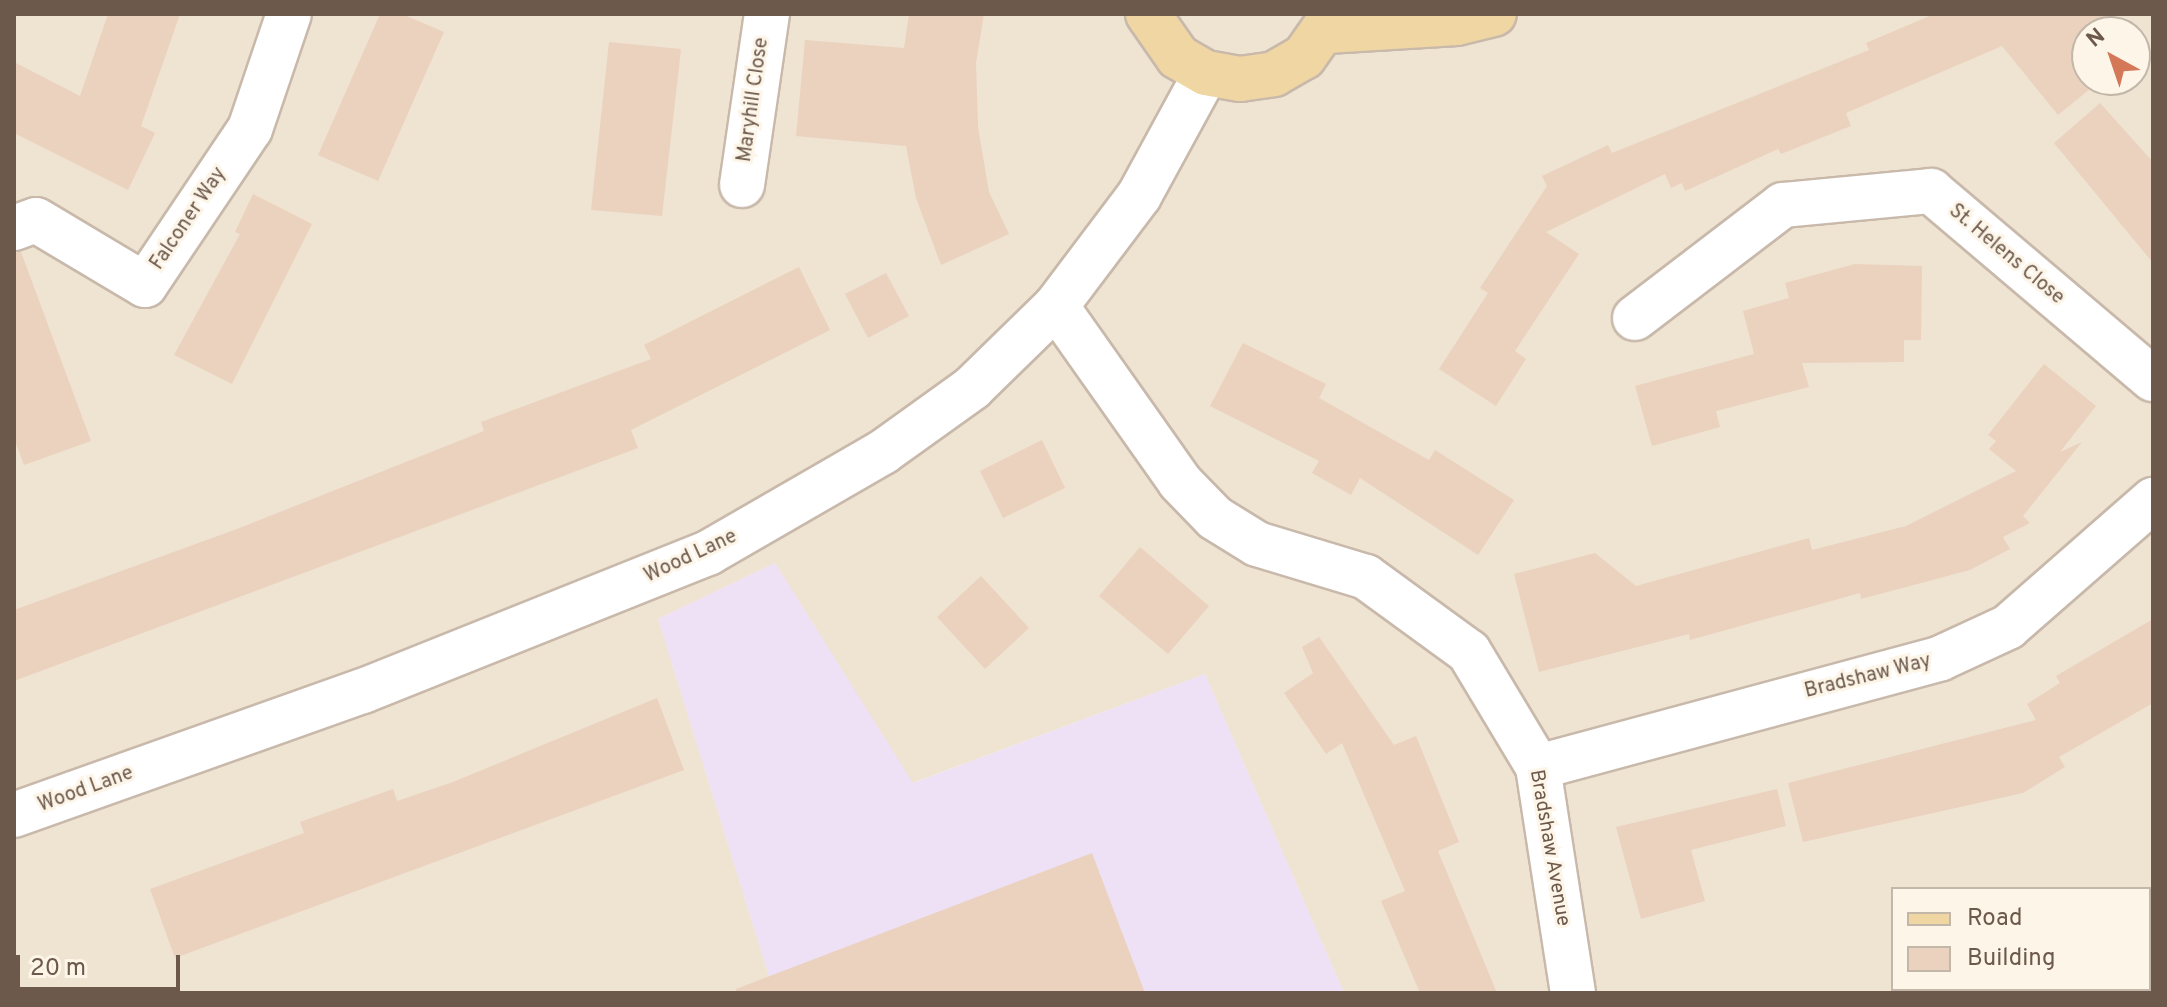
<!DOCTYPE html>
<html>
<head>
<meta charset="utf-8">
<style>
	body { margin:0 }
	#map { position:relative; width:2167px; height:1007px; overflow:hidden; background:#f9f1e3; font-family:Overpass,sans-serif }
	div>[style] { position:absolute }
	.residential>* { inset:0; background:#efe3d2 }
	.education>* { inset:0; background:#eee0f5 }
	.building>* { inset:0; background:#ead2be }
	.roads { filter:drop-shadow(2px 0 #c8b9ab) drop-shadow(-2px 0 #c8b9ab) drop-shadow(0 2px #c8b9ab) drop-shadow(0 -2px #c8b9ab) }
	.minor>* { height:44px; margin:-22px; padding:0 22px; transform-origin:22px; border-radius:22px; background:#fff }
	.major>* { height:44px; margin:-22px; padding:0 22px; transform-origin:22px; border-radius:22px; background:#f0d6a3 }
	span { translate:-50% -50%; white-space:nowrap; text-align:center; line-height:1.15; -webkit-text-stroke:6px #fcf5e8; paint-order:stroke }
	.street-label { font-size:20px; color:#6d594c }
	.frame { position:absolute; inset:0; border:16px solid #6d594c; pointer-events:none }
	.legend { position:absolute; left:1891px; top:887px; width:260px; height:104px; box-sizing:border-box; background:#fcf5e8; border:2px solid #c3b7aa; margin:0; padding:10px 14px; list-style:none; font-size:24px; color:#6d594c }
	.legend li { display:flex; align-items:center; gap:16px; height:40px }
	.legend b { width:40px; border:2px solid #c3b7aa }
	.north { position:absolute; left:2071px; top:16px; width:80px; height:80px; box-sizing:border-box; background:#fcf5e8; border:2px solid #c3b7aa; border-radius:50%; rotate:320deg; font-size:22px; font-weight:700; line-height:32px; text-align:center; color:#6d594c }
	.north::after { content:''; display:block; margin:auto; width:28px; height:36px; background:#d47857; clip-path:polygon(50% 0,100% 100%,50% 72%,0 100%) }
	.scale { position:absolute; left:16px; top:955px; width:164px; height:36px; box-sizing:border-box; border:4px solid #6d594c; border-top:0; padding-left:10px; font-size:24px; line-height:28px; white-space:nowrap; color:#6d594c; -webkit-text-stroke:6px #fcf5e8; paint-order:stroke }
</style>
</head>
<body>
<div id="map">
	<div class="residential">
		<i style="clip-path:polygon(evenodd,14px 14px,2153px 14px,2153px 993px,1344px 993px,1205px 674px,912px 783px,775px 563px,658px 619px,771px 983px,744px 993px,14px 993px,14px 14px,2087px 32px,2135px 32px,2135px 80px,2087px 80px,2087px 32px,14px 14px,1893px 889px,2149px 889px,2149px 989px,1893px 989px,1893px 889px)"></i>
	</div>
	<div class="education">
		<i style="clip-path:polygon(775px 563px,913px 783px,1205px 674px,1344px 993px,744px 993px,771px 983px,658px 619px)"></i>
	</div>
	<div class="building">
		<i style="clip-path:polygon(108px 14px,180px 14px,141px 126px,155px 133px,128px 190px,14px 133px,14px 62px,80px 96px)"></i>
		<i style="clip-path:polygon(380px 14px,402px 14px,444px 32px,378px 181px,318px 155px)"></i>
		<i style="clip-path:polygon(909px 14px,984px 14px,976px 63px,978px 127px,989px 192px,1009px 234px,941px 265px,916px 198px,906px 146px,796px 136px,805px 40px,904px 48px)"></i>
		<i style="clip-path:polygon(1934px 14px,2109px 14px,2124px 32px,2087px 32px,2087px 80px,2101px 80px,2058px 115px,2002px 46px,1846px 113px,1851px 126px,1781px 154px,1778px 149px,1685px 191px,1682px 183px,1671px 188px,1665px 174px,1546px 232px,1579px 254px,1515px 351px,1526px 359px,1496px 406px,1439px 369px,1488px 293px,1480px 288px,1547px 186px,1542px 176px,1608px 145px,1612px 153px,1869px 50px,1866px 43px)"></i>
		<i style="clip-path:polygon(609px 42px,681px 49px,662px 216px,591px 210px)"></i>
		<i style="clip-path:polygon(2100px 103px,2153px 162px,2153px 263px,2054px 143px)"></i>
		<i style="clip-path:polygon(253px 194px,312px 224px,232px 384px,174px 355px,240px 234px,235px 232px)"></i>
		<i style="clip-path:polygon(14px 252px,21px 252px,91px 441px,24px 465px,14px 438px)"></i>
		<i style="clip-path:polygon(1855px 264px,1922px 266px,1921px 340px,1904px 340px,1904px 362px,1802px 363px,1809px 387px,1716px 411px,1720px 427px,1652px 446px,1635px 386px,1754px 354px,1743px 311px,1789px 298px,1785px 283px)"></i>
		<i style="clip-path:polygon(799px 267px,830px 330px,631px 430px,638px 448px,14px 681px,14px 610px,237px 529px,484px 431px,481px 422px,651px 359px,644px 345px)"></i>
		<i style="clip-path:polygon(886px 273px,909px 316px,868px 338px,845px 294px)"></i>
		<i style="clip-path:polygon(1243px 343px,1326px 384px,1319px 398px,1429px 460px,1435px 450px,1514px 500px,1478px 555px,1360px 478px,1351px 495px,1312px 473px,1319px 461px,1210px 406px)"></i>
		<i style="clip-path:polygon(2044px 364px,2096px 406px,2060px 452px,2082px 442px,2023px 516px,2030px 523px,2003px 537px,2010px 549px,1970px 570px,1895px 590px,1861px 599px,1860px 593px,1690px 640px,1689px 634px,1539px 672px,1514px 574px,1595px 553px,1636px 586px,1809px 538px,1812px 550px,1906px 526px,2016px 471px,1989px 449px,1996px 441px,1988px 435px)"></i>
		<i style="clip-path:polygon(1042px 440px,1065px 488px,1003px 518px,980px 471px)"></i>
		<i style="clip-path:polygon(1140px 547px,1209px 606px,1168px 654px,1099px 596px)"></i>
		<i style="clip-path:polygon(981px 576px,1029px 628px,985px 669px,937px 617px)"></i>
		<i style="clip-path:polygon(2153px 619px,2153px 703px,2059px 757px,2065px 767px,2023px 793px,1803px 842px,1788px 783px,2036px 720px,2027px 704px,2060px 683px,2056px 676px)"></i>
		<i style="clip-path:polygon(1319px 637px,1394px 745px,1416px 736px,1459px 842px,1438px 851px,1497px 993px,1420px 993px,1381px 901px,1405px 891px,1342px 743px,1326px 754px,1284px 693px,1313px 673px,1302px 647px)"></i>
		<i style="clip-path:polygon(657px 698px,684px 770px,175px 958px,150px 889px,304px 833px,300px 822px,393px 789px,397px 801px,453px 782px)"></i>
		<i style="clip-path:polygon(1777px 789px,1786px 826px,1691px 850px,1705px 901px,1641px 919px,1616px 827px)"></i>
		<i style="clip-path:polygon(1092px 853px,1145px 993px,736px 993px,736px 989px)"></i>
	</div>
	<div class="roads">
		<div class="minor">
			<i style="left:742px;top:185px;width:173px;rotate:-81.7deg"></i>
			<i style="left:14px;top:228px;width:23px;rotate:-20deg"></i>
			<i style="left:36px;top:220px;width:127px;rotate:30.8deg"></i>
			<i style="left:145px;top:285px;width:188px;rotate:-56.1deg"></i>
			<i style="left:250px;top:129px;width:121px;rotate:-71.3deg"></i>
			<i style="left:1056px;top:306px;width:215px;rotate:54.8deg"></i>
			<i style="left:1180px;top:482px;width:50px;rotate:45.8deg"></i>
			<i style="left:1215px;top:518px;width:49px;rotate:31.8deg"></i>
			<i style="left:1257px;top:544px;width:114px;rotate:16.8deg"></i>
			<i style="left:1366px;top:577px;width:127px;rotate:36.1deg"></i>
			<i style="left:1469px;top:652px;width:134px;rotate:59deg"></i>
			<i style="left:1538px;top:767px;width:229px;rotate:81.2deg"></i>
			<i style="left:1635px;top:318px;width:186px;rotate:-37.4deg"></i>
			<i style="left:1783px;top:205px;width:149px;rotate:-5.4deg"></i>
			<i style="left:1931px;top:191px;width:291px;rotate:40.3deg"></i>
			<i style="left:1538px;top:767px;width:417px;rotate:-15.1deg"></i>
			<i style="left:1941px;top:658px;width:74px;rotate:-24.8deg"></i>
			<i style="left:2008px;top:627px;width:193px;rotate:-41.2deg"></i>
			<i style="left:14px;top:815px;width:370px;rotate:-19.6deg"></i>
			<i style="left:363px;top:691px;width:372px;rotate:-21.8deg"></i>
			<i style="left:708px;top:553px;width:202px;rotate:-30deg"></i>
			<i style="left:883px;top:452px;width:110px;rotate:-35.7deg"></i>
			<i style="left:972px;top:388px;width:117px;rotate:-44.3deg"></i>
			<i style="left:1056px;top:306px;width:138px;rotate:-53deg"></i>
			<i style="left:1139px;top:196px;width:140px;rotate:-61.4deg"></i>
		</div>
		<div class="major">
			<i style="left:1148px;top:14px;width:52px;rotate:55.1deg"></i>
			<i style="left:1178px;top:57px;width:32px;rotate:30deg"></i>
			<i style="left:1206px;top:73px;width:35px;rotate:10deg"></i>
			<i style="left:1240px;top:79px;width:34px;rotate:-8deg"></i>
			<i style="left:1274px;top:74px;width:34px;rotate:-30deg"></i>
			<i style="left:1304px;top:57px;width:52px;rotate:-55.1deg"></i>
			<i style="left:1327px;top:31px;width:130px;rotate:-3.5deg"></i>
			<i style="left:1457px;top:23px;width:38px;rotate:-14deg"></i>
		</div>
	</div>
	<div class="street-label">
		<span style="left:754px;top:100px;rotate:-82deg">Maryhill Close</span>
		<span style="left:189px;top:219px;rotate:-56deg">Falconer Way</span>
		<span style="left:2006px;top:255px;rotate:40deg">St. Helens Close</span>
		<span style="left:691px;top:557px;rotate:-25deg">Wood Lane</span>
		<span style="left:1868px;top:677px;rotate:-14deg">Bradshaw Way</span>
		<span style="left:86px;top:790px;rotate:-20deg">Wood Lane</span>
		<span style="left:1549px;top:848px;rotate:80deg">Bradshaw Avenue</span>
	</div>
	<div class="frame"></div>
	<ul class="legend">
	<li><b style="height:10px;background:#f0d6a3"></b>Road</li>
	<li><b style="height:22px;background:#ead2be"></b>Building</li>
	</ul>
	<div class="north">N</div>
	<div class="scale">20 m</div>
</div>
</body>
</html>
